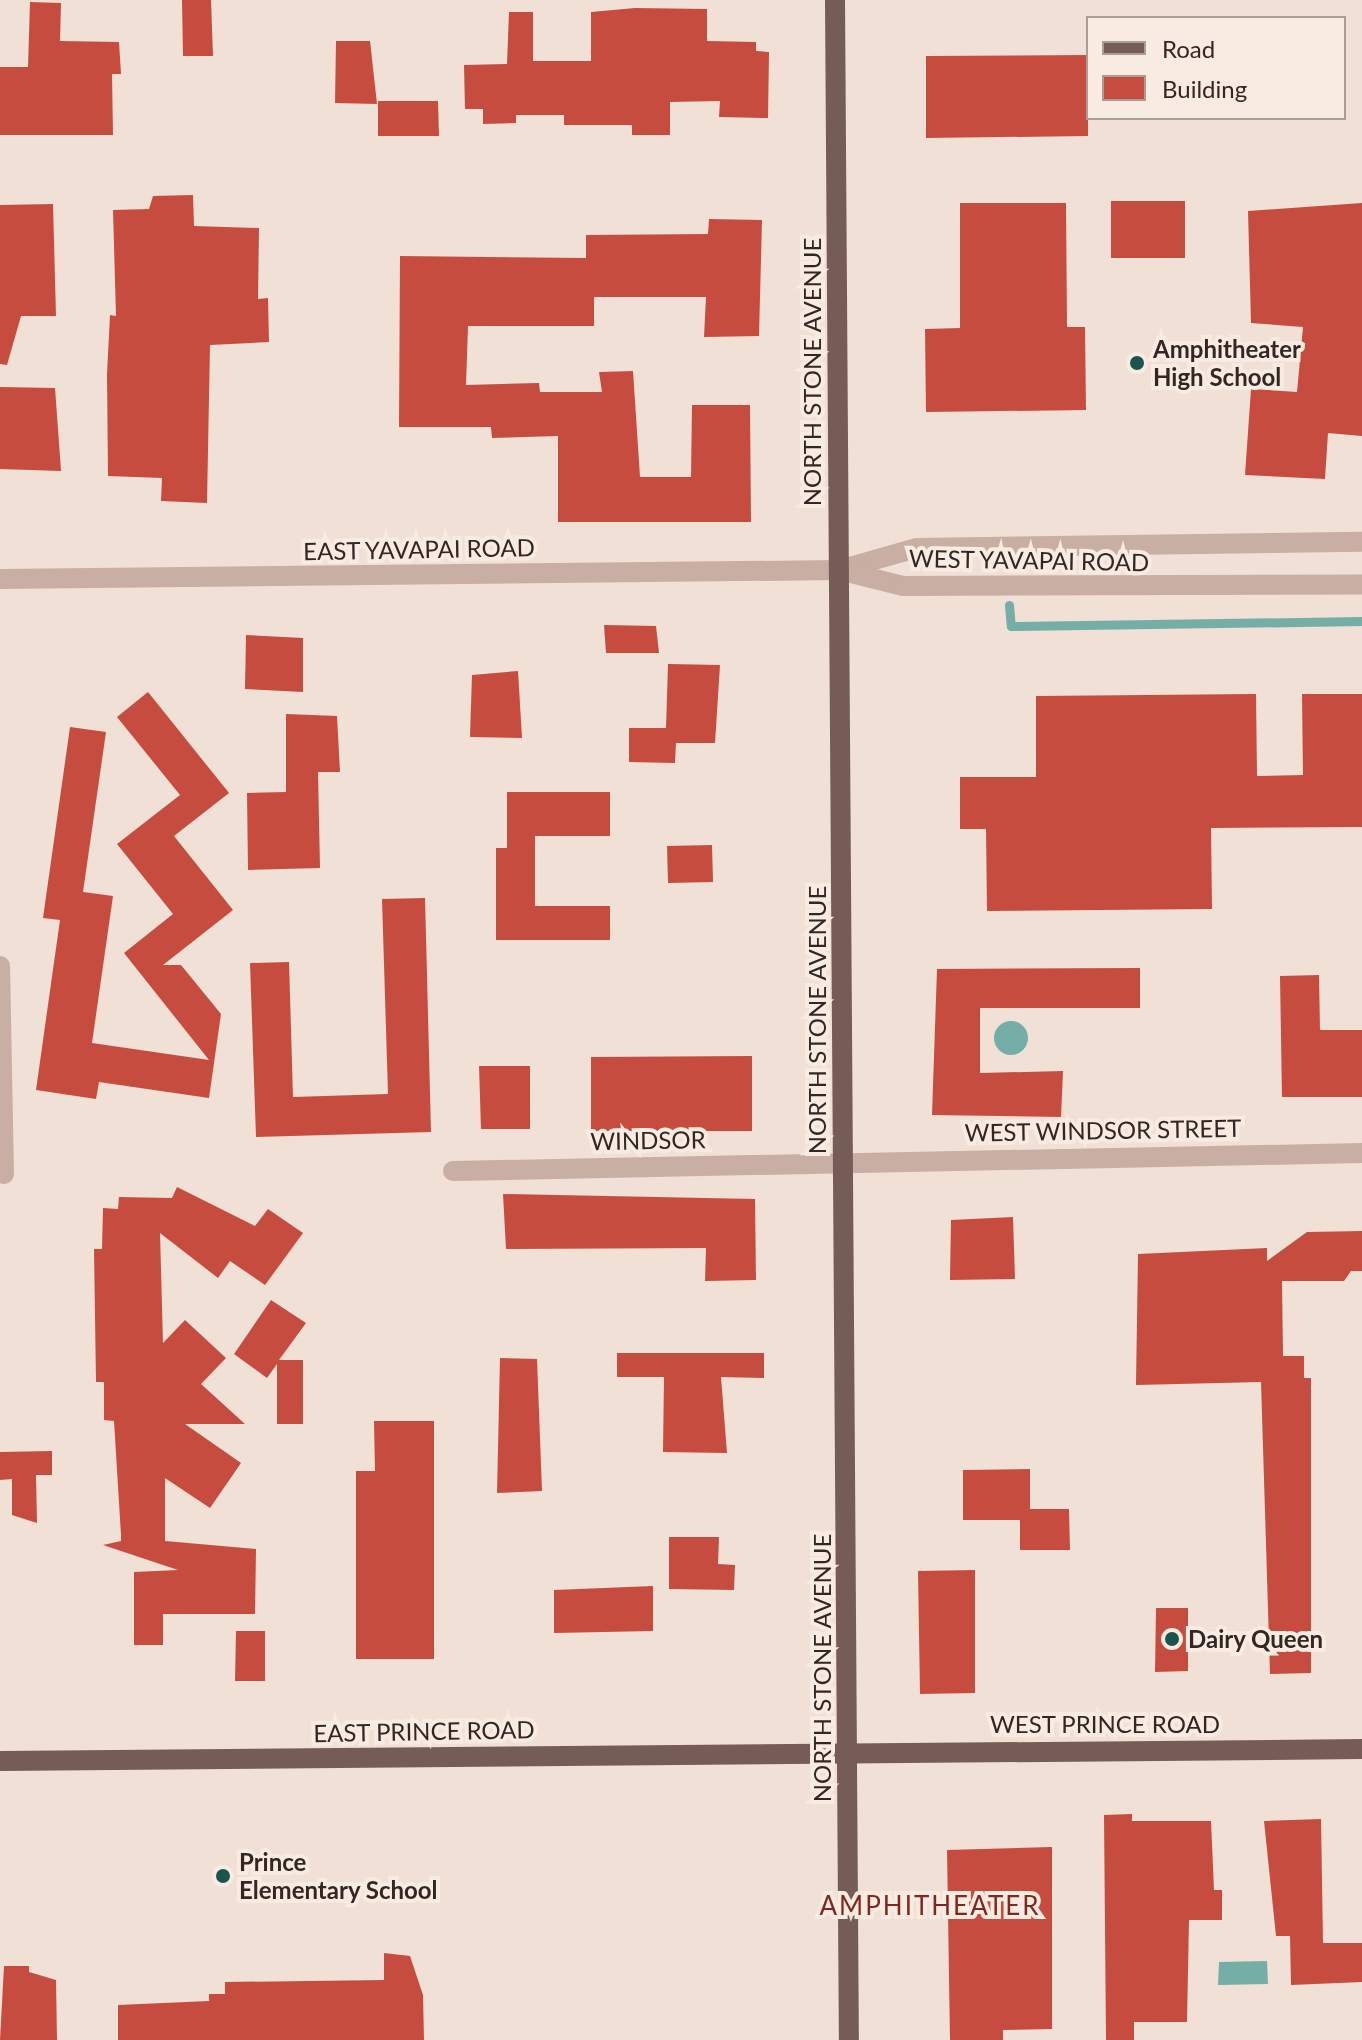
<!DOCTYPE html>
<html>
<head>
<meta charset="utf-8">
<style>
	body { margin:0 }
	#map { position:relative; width:1362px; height:2040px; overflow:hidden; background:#f0e0d6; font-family:Lato,sans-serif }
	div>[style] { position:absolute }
	.water>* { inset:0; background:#75ada7 }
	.round { border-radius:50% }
	.stream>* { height:9px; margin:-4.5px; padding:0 4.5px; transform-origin:4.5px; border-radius:4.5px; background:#75ada7 }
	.building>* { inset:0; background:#c64c3f }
	.minor>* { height:20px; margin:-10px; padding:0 10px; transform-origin:10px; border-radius:10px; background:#c8aea3 }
	.major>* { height:20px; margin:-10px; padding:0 10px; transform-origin:10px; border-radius:10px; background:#755c56 }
	.dots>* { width:22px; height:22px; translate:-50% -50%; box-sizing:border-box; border:4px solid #f8ebe2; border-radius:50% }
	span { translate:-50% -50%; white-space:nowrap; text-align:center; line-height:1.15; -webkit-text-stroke:8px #f8ebe2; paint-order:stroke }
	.poi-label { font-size:24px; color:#332725; font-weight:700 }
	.left { translate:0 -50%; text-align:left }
	.street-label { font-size:24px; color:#332725 }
	.neighbourhood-label { font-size:26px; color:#81271e; letter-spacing:2px }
	.legend { position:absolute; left:1086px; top:16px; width:260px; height:104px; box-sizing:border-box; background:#f8ebe2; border:2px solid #a99d96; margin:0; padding:10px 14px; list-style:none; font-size:24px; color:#332725 }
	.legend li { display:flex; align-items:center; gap:16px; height:40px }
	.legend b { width:40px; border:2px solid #a99d96 }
</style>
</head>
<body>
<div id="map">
	<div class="water">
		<i class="round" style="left:994px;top:1021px;width:34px;height:34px"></i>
		<i style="clip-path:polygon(1267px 1961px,1268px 1984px,1218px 1985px,1219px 1962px)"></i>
	</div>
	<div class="stream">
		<i style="left:1009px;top:605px;width:21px;rotate:85deg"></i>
		<i style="left:1011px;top:626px;width:351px;rotate:-0.8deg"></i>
	</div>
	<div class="building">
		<i style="clip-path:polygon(182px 0,211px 0,213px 56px,183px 56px)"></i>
		<i style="clip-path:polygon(30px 2px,61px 3px,60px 41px,119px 42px,121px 74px,112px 74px,113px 135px,0 135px,0 67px,28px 67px)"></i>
		<i style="clip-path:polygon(635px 8px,707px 9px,707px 41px,756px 42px,756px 51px,769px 52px,768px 118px,719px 117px,720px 101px,670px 102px,670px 135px,632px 135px,632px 125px,564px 125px,564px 115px,516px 115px,516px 123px,483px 124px,483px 109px,465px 109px,464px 65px,507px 64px,509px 12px,533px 12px,533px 61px,591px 61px,591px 12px)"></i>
		<i style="clip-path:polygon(336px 41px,370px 41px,377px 104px,335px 103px)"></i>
		<i style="clip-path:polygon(1088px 55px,1088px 136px,926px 138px,926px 56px)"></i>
		<i style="clip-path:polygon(378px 101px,438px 101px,439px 136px,378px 136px)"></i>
		<i style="clip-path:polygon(193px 195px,194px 226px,259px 228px,258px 299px,268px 298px,269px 342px,210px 345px,207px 503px,161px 501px,162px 478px,108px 476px,107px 374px,110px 315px,116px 316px,113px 210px,149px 209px,153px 196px)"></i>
		<i style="clip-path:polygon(1111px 201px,1185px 201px,1185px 258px,1111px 258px)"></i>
		<i style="clip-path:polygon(960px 203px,1066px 203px,1067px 327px,1085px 327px,1086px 410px,926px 412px,925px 329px,960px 328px)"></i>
		<i style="clip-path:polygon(1362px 203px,1362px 436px,1328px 433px,1325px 479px,1245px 475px,1251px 389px,1297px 392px,1303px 327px,1251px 323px,1248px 211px)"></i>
		<i style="clip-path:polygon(53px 204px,56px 316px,21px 316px,7px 365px,0 364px,0 205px)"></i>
		<i style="clip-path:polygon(709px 219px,762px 220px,759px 336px,704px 337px,706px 297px,594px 297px,594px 326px,468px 326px,466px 385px,539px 383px,540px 392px,602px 392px,599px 372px,633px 371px,640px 477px,691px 477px,692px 405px,750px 405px,751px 522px,558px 522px,558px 436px,492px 438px,491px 427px,399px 427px,400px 256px,586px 258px,586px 235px,708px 234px)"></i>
		<i style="clip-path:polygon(0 387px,55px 388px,61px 471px,0 469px)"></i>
		<i style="clip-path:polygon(604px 625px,656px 626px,659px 653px,606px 653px)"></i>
		<i style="clip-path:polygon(246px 635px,303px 638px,303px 692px,245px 689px)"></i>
		<i style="clip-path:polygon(668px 664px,720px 665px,715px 743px,676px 743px,675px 763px,629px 762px,629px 728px,666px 728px)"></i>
		<i style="clip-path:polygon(518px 671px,522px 738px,470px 737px,472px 675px)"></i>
		<i style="clip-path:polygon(148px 692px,229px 793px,174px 836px,233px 910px,163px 965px,181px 965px,221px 1014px,209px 1098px,99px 1082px,96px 1099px,36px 1090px,60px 920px,43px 918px,70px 727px,106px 732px,83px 892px,113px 896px,92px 1043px,209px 1060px,124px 953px,173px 914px,117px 844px,180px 795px,117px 717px)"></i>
		<i style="clip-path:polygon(1256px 694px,1257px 776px,1303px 775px,1302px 694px,1362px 694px,1362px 827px,1211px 828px,1212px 909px,987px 911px,986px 829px,960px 829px,960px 777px,1036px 777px,1036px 696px)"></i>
		<i style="clip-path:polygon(286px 714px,337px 716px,340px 772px,318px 772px,320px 868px,248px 870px,247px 793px,286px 792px)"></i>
		<i style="clip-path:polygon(507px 792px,610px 792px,610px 836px,535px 836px,535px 906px,610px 906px,610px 940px,496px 940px,496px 848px,507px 848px)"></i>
		<i style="clip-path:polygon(712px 845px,713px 882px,668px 883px,667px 846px)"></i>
		<i style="clip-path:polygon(425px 898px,431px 1132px,256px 1137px,250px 963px,289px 962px,293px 1097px,388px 1094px,382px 899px)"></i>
		<i style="clip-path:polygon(1140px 968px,1140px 1008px,980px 1008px,980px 1073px,1063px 1071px,1061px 1117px,932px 1115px,937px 969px)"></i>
		<i style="clip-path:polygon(1319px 975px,1320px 1030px,1362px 1030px,1362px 1097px,1282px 1097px,1280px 976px)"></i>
		<i style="clip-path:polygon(752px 1056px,752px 1131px,591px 1131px,591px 1057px)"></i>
		<i style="clip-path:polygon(479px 1066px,530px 1066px,530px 1129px,481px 1129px)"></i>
		<i style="clip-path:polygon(177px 1187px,255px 1226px,268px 1209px,303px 1233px,265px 1285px,230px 1261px,218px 1278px,160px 1233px,163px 1343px,185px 1320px,226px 1358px,201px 1384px,245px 1424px,185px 1424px,241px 1463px,210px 1508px,165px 1478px,165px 1541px,256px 1549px,255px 1614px,163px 1614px,163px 1645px,134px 1645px,134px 1572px,178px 1570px,103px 1545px,121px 1541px,121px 1535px,114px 1421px,104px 1420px,104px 1382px,96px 1382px,94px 1249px,102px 1249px,103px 1208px,118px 1209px,119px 1197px,172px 1198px)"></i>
		<i style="clip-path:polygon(503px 1194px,755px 1199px,756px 1280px,705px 1281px,706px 1248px,506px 1249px)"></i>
		<i style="clip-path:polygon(1013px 1217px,1015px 1279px,950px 1280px,951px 1220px)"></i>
		<i style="clip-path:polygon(1362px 1231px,1362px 1271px,1351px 1271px,1344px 1281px,1282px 1281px,1283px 1356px,1304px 1356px,1304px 1378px,1311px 1378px,1311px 1673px,1270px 1674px,1261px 1382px,1136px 1385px,1138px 1254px,1267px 1248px,1267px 1261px,1307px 1232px)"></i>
		<i style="clip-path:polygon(271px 1300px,306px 1323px,279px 1360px,303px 1360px,303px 1424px,277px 1424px,277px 1364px,267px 1378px,234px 1354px)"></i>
		<i style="clip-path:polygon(617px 1353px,764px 1353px,764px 1378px,721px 1377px,727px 1453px,663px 1452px,664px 1377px,617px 1377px)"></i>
		<i style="clip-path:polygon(500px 1358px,537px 1359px,542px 1491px,497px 1493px)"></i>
		<i style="clip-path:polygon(374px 1421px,434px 1421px,434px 1659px,356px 1659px,356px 1471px,375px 1471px)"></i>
		<i style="clip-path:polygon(52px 1451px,52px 1475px,36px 1475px,37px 1523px,12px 1515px,12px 1479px,0 1480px,0 1452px)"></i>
		<i style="clip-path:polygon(1030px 1469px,1030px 1509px,1069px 1509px,1070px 1550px,1020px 1550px,1020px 1520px,963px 1520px,963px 1470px)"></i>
		<i style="clip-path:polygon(669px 1537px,719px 1537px,718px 1564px,735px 1565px,734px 1590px,669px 1589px)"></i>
		<i style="clip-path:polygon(975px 1570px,975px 1693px,920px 1694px,918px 1571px)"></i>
		<i style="clip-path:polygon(653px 1586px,653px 1631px,554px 1633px,554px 1590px)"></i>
		<i style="clip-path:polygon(1156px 1608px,1188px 1608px,1188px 1671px,1155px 1672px)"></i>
		<i style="clip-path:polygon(236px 1631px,265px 1631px,265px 1681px,235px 1681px)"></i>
		<i style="clip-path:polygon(1132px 1814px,1132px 1821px,1211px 1821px,1214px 1890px,1222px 1890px,1222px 1920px,1189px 1920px,1187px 2022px,1134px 2022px,1134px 2040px,1106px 2040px,1104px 1815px)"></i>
		<i style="clip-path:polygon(1321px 1819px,1323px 1943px,1362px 1943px,1362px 1982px,1291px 1985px,1290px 1936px,1276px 1936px,1264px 1821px)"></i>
		<i style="clip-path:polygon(1052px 1847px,1052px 2029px,1003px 2030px,1003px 2040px,950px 2040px,947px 1850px)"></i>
		<i style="clip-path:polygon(384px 1953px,410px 1956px,423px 1995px,424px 2040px,118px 2040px,118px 2005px,209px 2001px,209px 1994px,225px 1994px,225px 1982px,384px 1980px)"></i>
		<i style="clip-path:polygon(4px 1966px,29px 1966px,29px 1972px,56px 1980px,57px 2040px,0 2040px)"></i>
	</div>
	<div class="minor">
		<i style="left:839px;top:570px;width:81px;rotate:-15.8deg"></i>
		<i style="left:917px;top:548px;width:445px;rotate:-0.8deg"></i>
		<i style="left:0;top:579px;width:839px;rotate:-0.61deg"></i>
		<i style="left:839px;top:570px;width:66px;rotate:14deg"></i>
		<i style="left:903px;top:586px;width:459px;rotate:-0.2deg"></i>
		<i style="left:0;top:966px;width:208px;rotate:88.9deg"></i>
		<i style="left:453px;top:1171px;width:909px;rotate:-1.13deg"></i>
	</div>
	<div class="major">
		<i style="left:835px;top:0;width:2040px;rotate:89.61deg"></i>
		<i style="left:0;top:1761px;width:1362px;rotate:-0.5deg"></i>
	</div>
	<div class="dots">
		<i style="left:1137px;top:363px;background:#1b544f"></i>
		<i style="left:1172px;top:1639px;background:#1b544f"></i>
		<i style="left:223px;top:1876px;background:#1b544f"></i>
	</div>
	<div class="poi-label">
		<span class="left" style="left:1153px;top:363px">Amphitheater<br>High School</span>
		<span class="left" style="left:1188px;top:1639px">Dairy Queen</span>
		<span class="left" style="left:239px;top:1876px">Prince<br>Elementary School</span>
	</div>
	<div class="street-label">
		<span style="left:812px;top:372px;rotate:-90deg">NORTH STONE AVENUE</span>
		<span style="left:419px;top:549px;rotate:-1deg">EAST YAVAPAI ROAD</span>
		<span style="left:1029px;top:560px;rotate:1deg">WEST YAVAPAI ROAD</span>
		<span style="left:817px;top:1020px;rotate:-90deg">NORTH STONE AVENUE</span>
		<span style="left:1103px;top:1130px;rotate:-1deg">WEST WINDSOR STREET</span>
		<span style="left:648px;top:1140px;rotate:-1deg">WINDSOR</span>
		<span style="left:822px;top:1668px;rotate:-90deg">NORTH STONE AVENUE</span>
		<span style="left:1105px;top:1724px">WEST PRINCE ROAD</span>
		<span style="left:424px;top:1731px;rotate:-1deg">EAST PRINCE ROAD</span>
	</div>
	<div class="neighbourhood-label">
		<span style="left:930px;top:1906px">AMPHITHEATER</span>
	</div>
	<ul class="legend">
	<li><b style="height:10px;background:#755c56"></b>Road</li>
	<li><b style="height:22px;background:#c64c3f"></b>Building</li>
	</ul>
</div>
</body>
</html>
